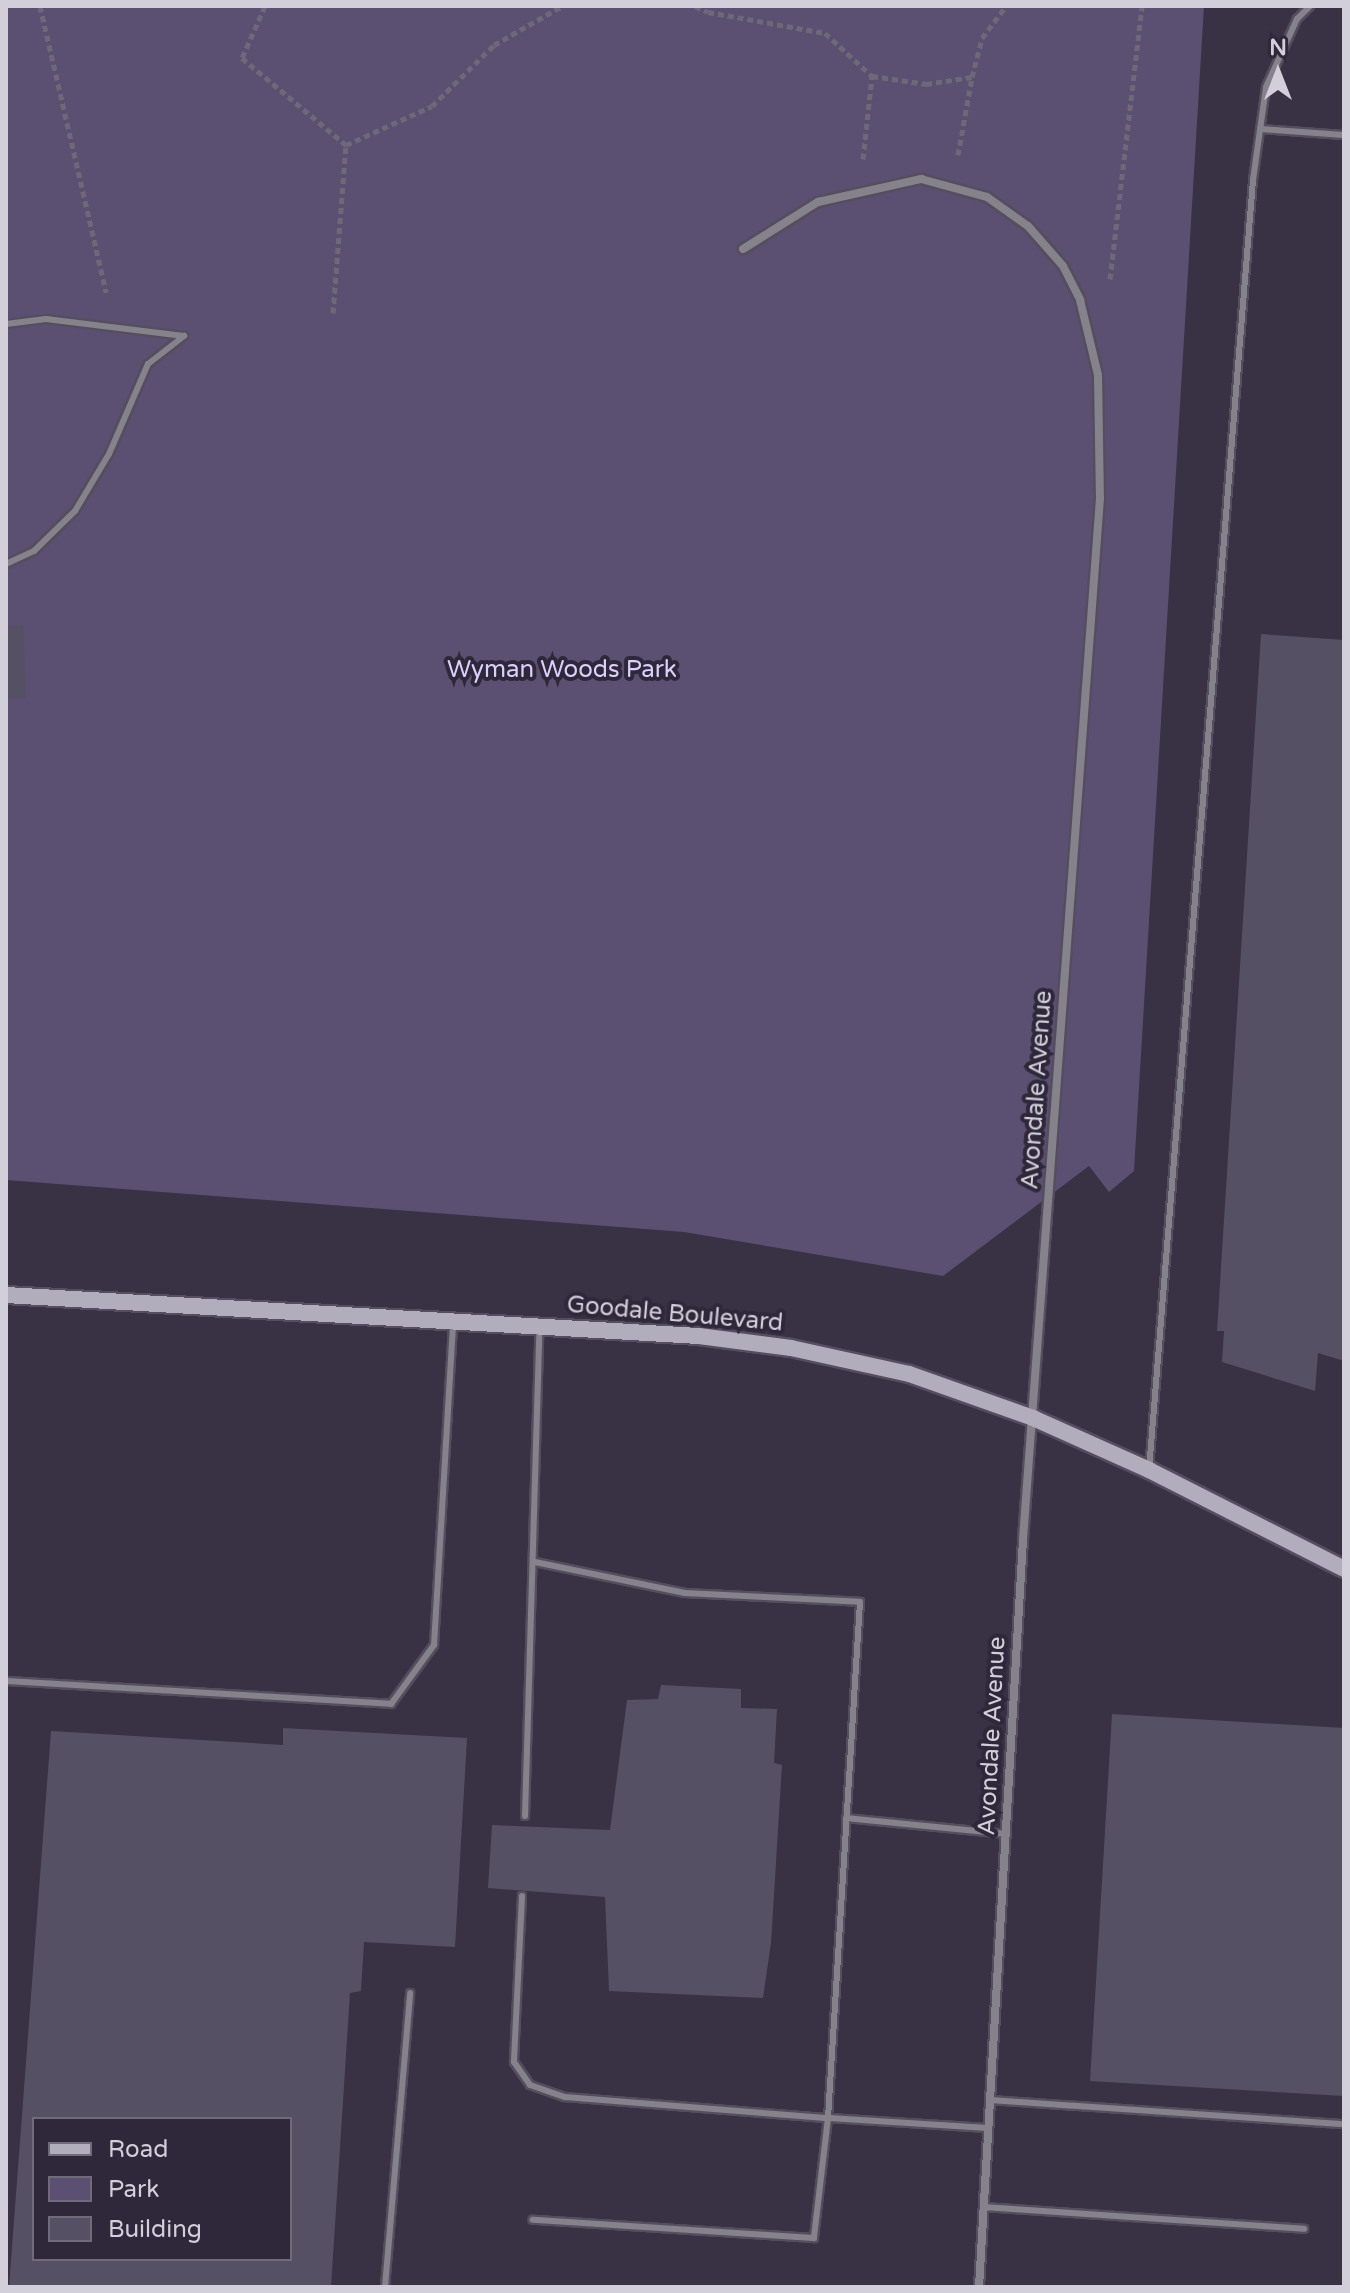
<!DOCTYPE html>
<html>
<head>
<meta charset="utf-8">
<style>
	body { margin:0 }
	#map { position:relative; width:1350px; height:2293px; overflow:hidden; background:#383244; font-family:"Varela Round",sans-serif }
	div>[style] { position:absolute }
	.green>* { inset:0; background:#5b4f72 }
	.building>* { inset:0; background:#565064 }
	.path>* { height:5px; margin-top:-2.5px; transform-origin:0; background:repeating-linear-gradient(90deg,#6e6978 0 6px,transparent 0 10px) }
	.roads { filter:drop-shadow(2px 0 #544e5f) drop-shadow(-2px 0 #544e5f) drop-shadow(0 2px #544e5f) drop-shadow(0 -2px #544e5f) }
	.lane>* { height:6px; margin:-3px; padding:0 3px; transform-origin:3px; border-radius:3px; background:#85828b }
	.street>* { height:8px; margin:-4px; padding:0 4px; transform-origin:4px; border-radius:4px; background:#85828b }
	.secondary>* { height:16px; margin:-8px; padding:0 8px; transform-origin:8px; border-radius:8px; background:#b1adbc }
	span { translate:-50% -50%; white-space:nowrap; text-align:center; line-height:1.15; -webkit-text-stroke:8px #2e283a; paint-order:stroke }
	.park-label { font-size:24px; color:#ddcffb }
	.street-label { font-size:24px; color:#d2cfda }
	.frame { position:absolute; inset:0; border:8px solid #d2cfda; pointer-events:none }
	.legend { position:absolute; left:32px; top:2117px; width:260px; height:144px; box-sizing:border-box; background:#2e283a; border:2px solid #706b7a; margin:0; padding:10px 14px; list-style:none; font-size:24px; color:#d2cfda }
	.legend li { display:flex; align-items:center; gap:16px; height:40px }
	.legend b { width:40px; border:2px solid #706b7a }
	.north { position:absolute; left:1238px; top:32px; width:80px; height:80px; -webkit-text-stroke:6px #2e283a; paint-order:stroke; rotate:0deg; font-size:22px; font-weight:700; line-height:32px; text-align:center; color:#d2cfda }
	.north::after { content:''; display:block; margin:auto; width:28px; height:36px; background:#d2cfda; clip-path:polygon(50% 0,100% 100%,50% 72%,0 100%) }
</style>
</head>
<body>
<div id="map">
	<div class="green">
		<i style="clip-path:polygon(6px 6px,1204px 6px,1134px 1171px,1109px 1192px,1089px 1166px,943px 1276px,684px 1232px,6px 1180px)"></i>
	</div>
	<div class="building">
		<i style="clip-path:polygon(23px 625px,26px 698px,6px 699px,6px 626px)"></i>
		<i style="clip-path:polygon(1261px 634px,1344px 640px,1344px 1361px,1318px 1353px,1315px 1391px,1222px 1362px,1224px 1331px,1217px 1331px)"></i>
		<i style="clip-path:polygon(661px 1685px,741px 1689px,741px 1708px,777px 1709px,774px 1763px,782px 1765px,771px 1943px,763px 1998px,609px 1991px,605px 1897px,488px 1888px,492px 1825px,610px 1830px,627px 1700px,658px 1699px)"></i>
		<i style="clip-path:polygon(1112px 1714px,1344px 1728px,1344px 2096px,1090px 2081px)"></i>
		<i style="clip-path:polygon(evenodd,283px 1728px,467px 1738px,455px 1947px,364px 1942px,361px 1991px,350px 1993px,331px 2287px,9px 2287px,51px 1731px,283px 1745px,283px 1728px,34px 2119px,290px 2119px,290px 2259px,34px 2259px,34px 2119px)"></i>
	</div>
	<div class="path">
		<i style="left:40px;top:6px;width:294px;rotate:77deg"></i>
		<i style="left:265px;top:6px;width:57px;rotate:113.9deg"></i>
		<i style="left:242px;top:58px;width:136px;rotate:39.9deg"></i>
		<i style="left:346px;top:145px;width:94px;rotate:-24.4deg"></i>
		<i style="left:432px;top:106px;width:87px;rotate:-44.5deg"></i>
		<i style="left:494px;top:45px;width:78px;rotate:-29.8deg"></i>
		<i style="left:695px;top:6px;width:14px;rotate:25deg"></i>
		<i style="left:708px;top:12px;width:119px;rotate:10.2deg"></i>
		<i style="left:825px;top:33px;width:64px;rotate:42.5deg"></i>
		<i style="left:872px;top:76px;width:55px;rotate:8.4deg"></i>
		<i style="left:926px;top:84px;width:47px;rotate:-8.7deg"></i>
		<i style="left:972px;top:77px;width:40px;rotate:-75.6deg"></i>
		<i style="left:982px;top:38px;width:40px;rotate:-53deg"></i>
		<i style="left:958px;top:155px;width:79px;rotate:-79.8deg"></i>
		<i style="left:863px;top:159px;width:83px;rotate:-83.8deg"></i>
		<i style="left:1110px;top:279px;width:275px;rotate:-83.3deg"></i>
		<i style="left:333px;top:313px;width:169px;rotate:-85.6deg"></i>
	</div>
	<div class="roads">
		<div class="lane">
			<i style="left:1260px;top:129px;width:84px;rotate:4.1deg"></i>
			<i style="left:6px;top:324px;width:40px;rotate:-7.1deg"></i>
			<i style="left:46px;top:319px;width:139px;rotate:7deg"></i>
			<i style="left:6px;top:564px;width:31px;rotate:-25deg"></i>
			<i style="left:34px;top:551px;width:57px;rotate:-44.3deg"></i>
			<i style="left:75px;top:511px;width:66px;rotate:-59.2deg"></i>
			<i style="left:109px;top:454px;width:98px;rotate:-66.6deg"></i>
			<i style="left:148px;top:364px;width:46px;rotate:-37.9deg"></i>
			<i style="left:1149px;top:1470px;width:1294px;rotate:-85.39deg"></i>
			<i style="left:1253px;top:180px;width:94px;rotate:-82deg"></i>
			<i style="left:1266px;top:87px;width:75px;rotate:-65.5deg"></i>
			<i style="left:1297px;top:19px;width:18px;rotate:-45deg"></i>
			<i style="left:535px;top:1562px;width:153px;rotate:11.7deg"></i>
			<i style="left:685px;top:1593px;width:175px;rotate:2.9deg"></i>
			<i style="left:860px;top:1602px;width:517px;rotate:93.55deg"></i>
			<i style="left:828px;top:2118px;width:161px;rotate:3.6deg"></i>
			<i style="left:6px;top:1681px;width:386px;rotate:3.4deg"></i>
			<i style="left:391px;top:1704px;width:73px;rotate:-53.9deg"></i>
			<i style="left:434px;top:1645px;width:322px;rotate:-86.6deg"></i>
			<i style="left:525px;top:1816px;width:486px;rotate:-88.3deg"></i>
			<i style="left:846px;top:1818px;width:161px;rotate:5.7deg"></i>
			<i style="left:522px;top:1896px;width:166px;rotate:92.8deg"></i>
			<i style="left:514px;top:2062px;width:28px;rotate:55deg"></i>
			<i style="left:530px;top:2085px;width:37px;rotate:19deg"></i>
			<i style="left:565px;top:2097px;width:264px;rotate:4.6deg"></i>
			<i style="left:828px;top:2118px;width:121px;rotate:96.7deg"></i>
			<i style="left:814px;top:2238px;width:282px;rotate:-176.3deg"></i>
			<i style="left:990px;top:2100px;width:355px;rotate:3.9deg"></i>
			<i style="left:983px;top:2207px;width:322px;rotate:3.9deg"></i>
			<i style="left:385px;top:2287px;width:295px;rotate:-85.1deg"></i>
		</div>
		<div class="street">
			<i style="left:743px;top:249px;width:89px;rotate:-32.1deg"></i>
			<i style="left:818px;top:202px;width:106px;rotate:-12.6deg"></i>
			<i style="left:921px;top:179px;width:68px;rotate:15.3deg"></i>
			<i style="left:987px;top:197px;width:50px;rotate:35.3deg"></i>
			<i style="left:1028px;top:226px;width:53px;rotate:48.8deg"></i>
			<i style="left:1063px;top:266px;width:38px;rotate:63deg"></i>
			<i style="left:1080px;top:300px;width:77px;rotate:76.5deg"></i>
			<i style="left:1098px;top:375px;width:123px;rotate:89.1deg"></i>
			<i style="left:1100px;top:498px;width:1045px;rotate:94.23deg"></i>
			<i style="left:1023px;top:1540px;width:748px;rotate:93.37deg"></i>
		</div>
		<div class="secondary">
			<i style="left:6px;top:1295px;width:694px;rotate:3.39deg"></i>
			<i style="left:699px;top:1336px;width:93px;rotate:7.4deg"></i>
			<i style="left:791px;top:1348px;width:121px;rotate:12.4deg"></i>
			<i style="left:909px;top:1374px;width:132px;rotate:19.5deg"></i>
			<i style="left:1033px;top:1418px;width:127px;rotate:24.1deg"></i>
			<i style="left:1149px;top:1470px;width:219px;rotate:26.9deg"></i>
		</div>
	</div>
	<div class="park-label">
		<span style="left:562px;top:670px">Wyman Woods Park</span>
	</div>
	<div class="street-label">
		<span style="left:1037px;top:1090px;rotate:-86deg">Avondale Avenue</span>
		<span style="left:675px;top:1314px;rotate:5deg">Goodale Boulevard</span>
		<span style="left:992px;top:1736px;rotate:-87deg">Avondale Avenue</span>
	</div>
	<div class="frame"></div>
	<ul class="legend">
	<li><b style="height:10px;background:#b1adbc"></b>Road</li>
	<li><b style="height:22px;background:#5b4f72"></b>Park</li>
	<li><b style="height:22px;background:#565064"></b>Building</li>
	</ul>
	<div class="north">N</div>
</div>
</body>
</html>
